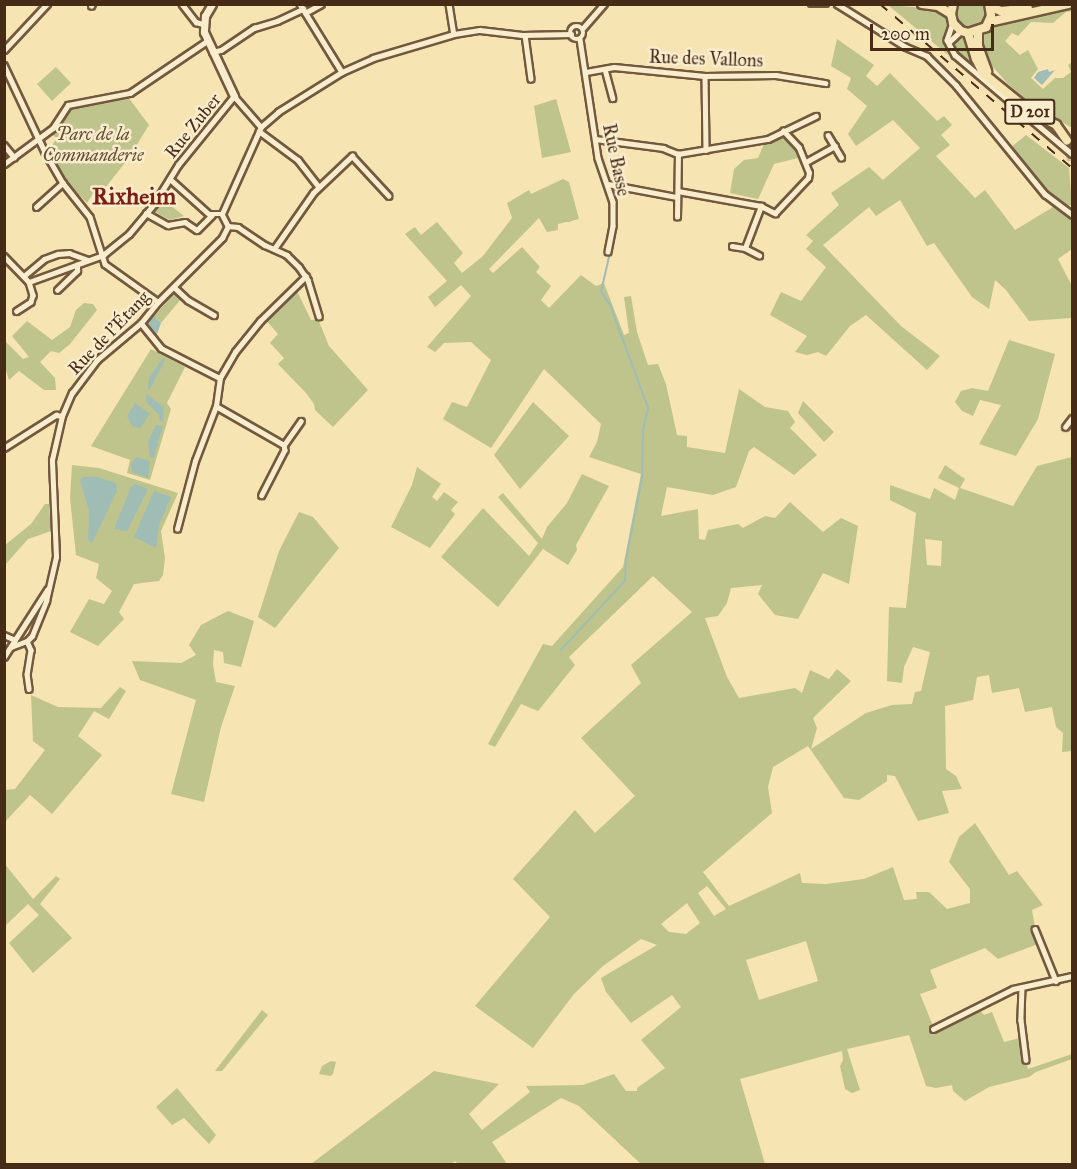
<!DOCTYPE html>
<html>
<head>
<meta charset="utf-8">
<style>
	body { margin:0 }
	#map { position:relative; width:1077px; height:1169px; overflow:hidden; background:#f7e4b3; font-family:"IM FELL Great Primer",serif }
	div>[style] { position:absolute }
	.green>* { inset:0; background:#bec48b }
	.water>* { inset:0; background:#9fbdb5 }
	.stream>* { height:1.5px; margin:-0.75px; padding:0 0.75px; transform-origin:0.75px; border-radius:0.75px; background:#9fbdb5 }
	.primary-tunnel>* { height:8px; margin-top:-4px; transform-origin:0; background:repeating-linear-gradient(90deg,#d4bf94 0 8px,transparent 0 12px) }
	.roads { filter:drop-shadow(2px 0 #72593e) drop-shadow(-2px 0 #72593e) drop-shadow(0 2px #72593e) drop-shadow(0 -2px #72593e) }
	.minor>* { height:4.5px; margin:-2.25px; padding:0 2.25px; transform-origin:2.25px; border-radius:2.25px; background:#faedce }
	.minor>.ring { margin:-2.25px; padding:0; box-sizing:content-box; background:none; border:4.5px solid #faedce; border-radius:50% }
	.secondary>* { height:7px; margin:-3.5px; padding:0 3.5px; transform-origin:3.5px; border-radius:3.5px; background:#faedce }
	.primary>* { height:8px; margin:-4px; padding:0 4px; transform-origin:4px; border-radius:4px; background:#f7e4b3 }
	.motorway>* { height:8px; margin:-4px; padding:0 4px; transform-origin:4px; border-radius:4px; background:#f7e4b3 }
	.rail>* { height:1.5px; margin-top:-0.75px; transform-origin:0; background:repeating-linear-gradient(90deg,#462b17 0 10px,transparent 0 20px) }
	span { translate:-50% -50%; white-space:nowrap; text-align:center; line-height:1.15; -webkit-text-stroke:5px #faedce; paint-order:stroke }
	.shield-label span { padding:2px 4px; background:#faedce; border:2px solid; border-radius:4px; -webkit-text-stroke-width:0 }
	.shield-label { font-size:16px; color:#462b17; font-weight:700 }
	.street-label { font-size:18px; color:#462b17 }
	.park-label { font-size:18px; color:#645134; font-style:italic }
	.district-label { font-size:24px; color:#7a1f14; font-weight:700 }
	.frame { position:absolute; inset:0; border:6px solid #462b17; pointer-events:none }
	.scale { position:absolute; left:870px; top:24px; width:124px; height:27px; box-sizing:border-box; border:3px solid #462b17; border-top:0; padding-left:8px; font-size:18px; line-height:21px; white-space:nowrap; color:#462b17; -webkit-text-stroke:4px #faedce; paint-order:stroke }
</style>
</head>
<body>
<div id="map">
	<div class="green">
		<i style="clip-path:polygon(888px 5px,937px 9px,946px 14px,950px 22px,945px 46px,948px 55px)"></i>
		<i style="clip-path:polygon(956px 5px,986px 5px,988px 14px,985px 24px,972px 31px,962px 29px,954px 19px)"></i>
		<i style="clip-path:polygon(1072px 7px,1072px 11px,1066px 12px,1053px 23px,1031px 22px,1018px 36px,1012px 33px,1005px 41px,1020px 55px,1028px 50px,1038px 69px,1031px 78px,1043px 89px,1055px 78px,1063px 78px,1071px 72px,1068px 65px,1072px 62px,1072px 128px,1032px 105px,1006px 82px,982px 54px,981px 45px,983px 37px,988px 30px,1005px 21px)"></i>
		<i style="clip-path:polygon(958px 35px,967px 37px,985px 79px,953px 48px,953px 38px)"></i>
		<i style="clip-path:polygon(837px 39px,874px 65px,866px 76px,877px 86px,890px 73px,937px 121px,944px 116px,952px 125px,941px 135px,950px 145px,936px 156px,975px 198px,985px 190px,1015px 230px,1053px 207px,1058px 207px,1072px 217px,1072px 249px,1058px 259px,1072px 286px,1072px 318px,1029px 321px,1006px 290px,995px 280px,989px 309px,972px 297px,934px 243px,927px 246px,900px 200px,876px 216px,869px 207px,823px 245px,901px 326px,940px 356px,927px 370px,866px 315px,850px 326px,826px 356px,818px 352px,807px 355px,795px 352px,807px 336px,770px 315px,781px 292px,801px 301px,826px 267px,806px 249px,813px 241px,806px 235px,839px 205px,831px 193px,869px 167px,883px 180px,920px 148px,893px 120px,856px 146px,848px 134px,867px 106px,847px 89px,851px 78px,831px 66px)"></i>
		<i style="clip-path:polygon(56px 67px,71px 83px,52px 101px,37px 84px)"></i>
		<i style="clip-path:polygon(128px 97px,149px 125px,128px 159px,101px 193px,95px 190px,87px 203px,66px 181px,48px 151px,57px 138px,51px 134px,72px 106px)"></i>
		<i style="clip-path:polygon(556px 99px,571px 152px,542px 158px,534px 106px)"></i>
		<i style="clip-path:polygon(782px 135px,795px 148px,798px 158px,774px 164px,758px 199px,730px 193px,734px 169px,744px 160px,758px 158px,764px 144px)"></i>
		<i style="clip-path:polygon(1026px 135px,1069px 168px,1072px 205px,1066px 206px,1057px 201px,1040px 186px,1010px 148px)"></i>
		<i style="clip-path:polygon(evenodd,563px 179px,569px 182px,579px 219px,558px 224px,558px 230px,547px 232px,539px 218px,489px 269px,493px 273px,522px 247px,540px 267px,536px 272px,551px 286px,541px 300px,549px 308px,581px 275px,596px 286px,604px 283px,624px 335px,629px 333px,624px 297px,631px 296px,637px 332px,648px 365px,658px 364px,666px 384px,677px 435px,687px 436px,687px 447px,725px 453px,739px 389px,765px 407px,788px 411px,795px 422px,790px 428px,817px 455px,794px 475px,754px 447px,749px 451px,736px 487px,713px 495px,667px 487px,661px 516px,698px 509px,699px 539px,705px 540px,708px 530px,738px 524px,743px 528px,765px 516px,775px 518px,790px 502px,823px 532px,841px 518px,858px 526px,849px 584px,823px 573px,798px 619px,775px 615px,758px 594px,762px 585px,731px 588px,727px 603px,718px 616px,705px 618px,727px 677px,739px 698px,795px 688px,802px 693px,810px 670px,829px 679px,837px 669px,851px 681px,813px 718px,817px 728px,811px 749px,866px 713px,892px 705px,912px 704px,915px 692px,921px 691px,930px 652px,913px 647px,904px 667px,902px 683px,887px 681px,889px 607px,906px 608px,916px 513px,890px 500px,890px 485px,930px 499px,934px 488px,955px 500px,959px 488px,938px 478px,945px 465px,965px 479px,960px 488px,1013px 506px,1037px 466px,1072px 457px,1072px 751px,1062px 752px,1063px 733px,1056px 727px,1052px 707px,1025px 712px,1019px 688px,992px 693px,989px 675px,977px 677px,973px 700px,945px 706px,946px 769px,956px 776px,962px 789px,942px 791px,949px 813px,918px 821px,895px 776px,887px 775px,887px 781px,859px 800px,844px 798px,808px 746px,773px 767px,768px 787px,772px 813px,703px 872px,729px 906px,800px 873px,802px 883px,826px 884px,864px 879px,893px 867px,904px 900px,917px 899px,916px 892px,929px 892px,947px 909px,970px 903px,970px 889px,949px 862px,959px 837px,975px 823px,1009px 875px,1017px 871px,1043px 905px,1032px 910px,1038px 944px,998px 959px,985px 948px,930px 970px,937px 988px,920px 994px,934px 1028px,980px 1010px,984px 1015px,992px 1012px,1004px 1042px,1020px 1038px,1028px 1069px,1072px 1054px,1072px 1059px,1036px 1072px,1029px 1077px,989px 1087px,965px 1101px,953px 1091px,952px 1085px,936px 1088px,926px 1086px,909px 1035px,847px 1049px,860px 1090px,852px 1093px,845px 1089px,840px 1066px,843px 1060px,842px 1051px,740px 1079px,765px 1164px,641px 1164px,579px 1106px,561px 1098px,492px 1142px,507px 1164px,458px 1164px,455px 1161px,451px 1164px,311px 1164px,434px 1071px,499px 1084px,469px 1114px,482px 1130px,530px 1092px,526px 1086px,583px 1085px,614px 1074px,626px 1091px,637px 1091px,637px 1088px,665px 1068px,641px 1040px,681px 1007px,672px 995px,631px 1023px,606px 992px,601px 978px,657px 945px,641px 939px,603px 966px,574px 994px,533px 1048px,475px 1006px,550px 917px,513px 879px,575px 810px,595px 833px,635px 796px,581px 738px,641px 683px,631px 665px,692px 612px,653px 576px,569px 657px,575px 665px,538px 711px,521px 704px,495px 747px,488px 744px,543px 644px,552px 646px,623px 567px,641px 474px,589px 457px,597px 442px,601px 424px,544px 369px,491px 448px,443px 419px,452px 402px,467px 407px,491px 360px,471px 342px,444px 343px,435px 352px,427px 347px,471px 296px,461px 285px,435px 307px,428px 297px,447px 281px,405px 234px,415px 227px,421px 235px,437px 222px,463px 253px,454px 263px,462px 273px,483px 256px,512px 218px,507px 203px,529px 190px,531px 194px,563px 179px,925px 539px,942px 541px,941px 566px,927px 565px,925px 539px,563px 179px,707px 886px,726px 909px,714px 916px,698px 893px,707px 886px,563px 179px,687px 903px,700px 923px,686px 934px,669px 932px,661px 924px,687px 903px,563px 179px,806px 941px,818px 981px,759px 1000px,746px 960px,806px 941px)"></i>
		<i style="clip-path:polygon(161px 198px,184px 216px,170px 220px,153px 211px)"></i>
		<i style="clip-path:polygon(296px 289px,311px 320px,318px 319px,329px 346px,368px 390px,333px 427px,315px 410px,314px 404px,306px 393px,278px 364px,284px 358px,270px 343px,278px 334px,265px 319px)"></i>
		<i style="clip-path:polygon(174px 294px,181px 299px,161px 323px,154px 316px)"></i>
		<i style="clip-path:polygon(84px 303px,93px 304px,97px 310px,70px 344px,59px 353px,51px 351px,40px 362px,55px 378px,56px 390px,44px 390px,19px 371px,9px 380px,5px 367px,5px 341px,23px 359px,29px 357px,12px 336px,27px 321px,52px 340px,70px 327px,76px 310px)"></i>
		<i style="clip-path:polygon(1009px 340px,1055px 354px,1038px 419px,1016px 456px,979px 444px,1001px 405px,980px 400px,973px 416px,962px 411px,955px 402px,961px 391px,972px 388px,988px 391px)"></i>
		<i style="clip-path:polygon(151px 349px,185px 367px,167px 403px,171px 409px,150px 480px,127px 473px,130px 460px,91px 446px)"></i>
		<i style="clip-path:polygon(803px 401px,834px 432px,824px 442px,798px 413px)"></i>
		<i style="clip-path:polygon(533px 402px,569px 436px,520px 489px,494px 455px)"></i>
		<i style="clip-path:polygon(72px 465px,99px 468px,178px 493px,161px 531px,165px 558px,163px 575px,159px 581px,134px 584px,119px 612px,124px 619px,98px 646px,70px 632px,89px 599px,104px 604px,112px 591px,96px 578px,99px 564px,76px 555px,70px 498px)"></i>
		<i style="clip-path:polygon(417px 467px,441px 484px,432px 497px,437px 501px,444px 492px,458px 502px,451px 510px,455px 514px,430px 548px,391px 527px,412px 485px)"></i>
		<i style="clip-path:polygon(582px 474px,609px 486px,576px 545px,577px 550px,568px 565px,543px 549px,498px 607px,441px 557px,483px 508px,529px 556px,538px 543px,498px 497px,503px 493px,542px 539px,547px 527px,567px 503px)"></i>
		<i style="clip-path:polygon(45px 504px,49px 504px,51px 531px,28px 539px,5px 565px,5px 545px,31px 524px)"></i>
		<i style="clip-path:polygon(299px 512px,313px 517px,339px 548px,275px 628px,258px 617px,279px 551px)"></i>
		<i style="clip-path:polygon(228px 611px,254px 621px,241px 667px,224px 663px,223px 652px,214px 650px,213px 665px,216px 682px,235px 686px,221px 727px,204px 802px,171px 794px,196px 700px,140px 680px,132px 661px,181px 663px,196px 655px,189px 645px,201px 625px)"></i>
		<i style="clip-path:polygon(120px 687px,126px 691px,109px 719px,94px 711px,78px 736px,102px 755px,52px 814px,30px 795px,5px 822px,5px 790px,15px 789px,45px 750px,33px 741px,31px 695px,58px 707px,101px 708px)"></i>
		<i style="clip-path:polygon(4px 863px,33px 899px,56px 876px,60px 879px,40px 904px,72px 938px,33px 973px,9px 943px,39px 915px,28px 904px,5px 926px)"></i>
		<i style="clip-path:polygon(262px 1010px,268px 1015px,222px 1071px,215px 1071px)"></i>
		<i style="clip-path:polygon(331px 1061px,336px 1062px,333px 1074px,330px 1076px,319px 1074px,322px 1066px)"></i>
		<i style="clip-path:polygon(177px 1088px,216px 1135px,209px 1144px,184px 1118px,172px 1125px,156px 1107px)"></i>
	</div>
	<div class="water">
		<i style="clip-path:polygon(1048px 69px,1049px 72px,1055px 70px,1042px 85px,1034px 78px,1038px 72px)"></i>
		<i style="clip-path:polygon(154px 316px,161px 323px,156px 337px,147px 323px)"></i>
		<i style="clip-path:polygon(163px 358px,165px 360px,161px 368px,150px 389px,148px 389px,149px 378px)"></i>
		<i style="clip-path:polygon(146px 394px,164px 407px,163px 422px,160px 421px,159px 415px,147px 403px)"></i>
		<i style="clip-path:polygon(135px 403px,150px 414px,140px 428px,133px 427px,127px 416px)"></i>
		<i style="clip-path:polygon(156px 425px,162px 426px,162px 429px,154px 457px,150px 458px,148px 441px)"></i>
		<i style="clip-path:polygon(136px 457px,150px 461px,148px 478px,132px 472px,131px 465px)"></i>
		<i style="clip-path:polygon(83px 477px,97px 477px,116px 483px,117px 491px,92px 543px,88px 540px,89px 511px,80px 480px)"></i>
		<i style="clip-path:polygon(135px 484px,148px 489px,127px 531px,114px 529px,131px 487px)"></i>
		<i style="clip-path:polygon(154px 491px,171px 497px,159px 525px,156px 548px,134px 537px)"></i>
	</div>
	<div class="stream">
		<i style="left:561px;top:650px;width:94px;rotate:-47.2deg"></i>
		<i style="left:625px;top:581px;width:21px;rotate:-87deg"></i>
		<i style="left:626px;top:560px;width:84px;rotate:-79deg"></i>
		<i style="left:642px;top:478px;width:48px;rotate:-88.8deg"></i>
		<i style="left:643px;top:430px;width:23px;rotate:-77deg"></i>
		<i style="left:648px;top:408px;width:110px;rotate:-110.3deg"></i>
		<i style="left:610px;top:305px;width:16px;rotate:-125deg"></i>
		<i style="left:601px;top:292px;width:36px;rotate:-77deg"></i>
	</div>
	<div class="primary-tunnel">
		<i style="left:1067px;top:141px;width:25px;rotate:78deg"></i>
	</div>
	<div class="roads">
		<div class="minor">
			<i style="left:182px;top:4px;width:23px;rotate:52deg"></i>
			<i style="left:196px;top:22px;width:7px;rotate:16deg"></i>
			<i style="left:300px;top:4px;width:80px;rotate:58.3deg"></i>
			<i style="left:449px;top:4px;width:30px;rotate:81deg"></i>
			<i style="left:811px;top:4px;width:15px"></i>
			<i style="left:837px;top:4px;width:81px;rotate:31.9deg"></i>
			<i style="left:906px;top:47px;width:23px;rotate:23deg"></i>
			<i style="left:927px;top:56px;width:41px;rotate:45deg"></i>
			<i style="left:956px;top:85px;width:141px;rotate:50.8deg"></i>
			<i style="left:1045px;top:194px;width:34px;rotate:37deg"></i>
			<i style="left:91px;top:6px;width:2px;rotate:-63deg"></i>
			<i style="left:305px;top:13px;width:18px;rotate:-29deg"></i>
			<i style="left:953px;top:23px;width:18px;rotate:109deg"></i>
			<i style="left:947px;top:40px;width:17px;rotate:62deg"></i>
			<i style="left:955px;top:55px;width:153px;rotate:40.2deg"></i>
			<i class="ring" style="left:570px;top:26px;width:9.5px;height:9.5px"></i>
			<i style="left:583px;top:28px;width:32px;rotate:-49deg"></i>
			<i style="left:525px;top:35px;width:44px;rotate:82.2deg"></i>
			<i style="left:580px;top:39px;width:120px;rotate:81.4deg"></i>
			<i style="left:598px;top:158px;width:46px;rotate:71.2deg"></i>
			<i style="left:613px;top:202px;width:24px;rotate:90deg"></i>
			<i style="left:613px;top:226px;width:26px;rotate:101deg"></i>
			<i style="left:949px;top:42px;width:16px;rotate:-43deg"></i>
			<i style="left:4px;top:50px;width:63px;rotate:-46.9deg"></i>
			<i style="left:212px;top:52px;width:9px;rotate:-13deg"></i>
			<i style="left:221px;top:50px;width:40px;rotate:-34deg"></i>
			<i style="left:254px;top:28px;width:24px;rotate:-17deg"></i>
			<i style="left:277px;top:21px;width:29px;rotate:-25deg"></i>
			<i style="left:4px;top:65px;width:96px;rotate:64.8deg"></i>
			<i style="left:45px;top:152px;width:36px;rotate:60deg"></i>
			<i style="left:63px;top:183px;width:43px;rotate:51.5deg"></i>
			<i style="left:90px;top:217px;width:49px;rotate:72.3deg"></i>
			<i style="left:105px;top:264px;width:65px;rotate:35.6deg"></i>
			<i style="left:605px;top:69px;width:30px;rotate:75deg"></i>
			<i style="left:586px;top:72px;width:28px;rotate:-10deg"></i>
			<i style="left:614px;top:67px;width:91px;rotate:5.6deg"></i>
			<i style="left:705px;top:76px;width:71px;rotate:-0.8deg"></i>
			<i style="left:776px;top:75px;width:50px;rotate:9.3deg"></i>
			<i style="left:705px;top:76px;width:74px;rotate:89.2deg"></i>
			<i style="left:259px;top:131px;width:49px;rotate:36.6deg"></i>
			<i style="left:298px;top:160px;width:34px;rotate:52deg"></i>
			<i style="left:828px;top:135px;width:26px;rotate:59deg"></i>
			<i style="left:595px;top:139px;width:69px;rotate:7.5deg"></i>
			<i style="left:663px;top:148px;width:16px;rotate:22deg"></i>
			<i style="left:678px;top:154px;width:91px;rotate:-9.5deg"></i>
			<i style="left:768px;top:139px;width:53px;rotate:-25.6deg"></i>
			<i style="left:4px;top:145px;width:16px;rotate:50deg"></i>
			<i style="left:806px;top:162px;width:33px;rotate:-29deg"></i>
			<i style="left:4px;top:164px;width:61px;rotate:-36.3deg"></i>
			<i style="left:53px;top:128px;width:27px;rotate:-57deg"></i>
			<i style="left:68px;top:105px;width:63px;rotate:-11deg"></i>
			<i style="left:130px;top:93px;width:93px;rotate:-34deg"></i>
			<i style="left:170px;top:179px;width:52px;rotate:41.9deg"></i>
			<i style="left:209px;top:214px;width:13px"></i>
			<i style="left:608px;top:184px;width:70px;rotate:10.7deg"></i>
			<i style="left:678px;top:191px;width:84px;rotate:10.2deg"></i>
			<i style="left:761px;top:206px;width:16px;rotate:27deg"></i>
			<i style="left:775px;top:213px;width:48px;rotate:-46.7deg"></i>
			<i style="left:808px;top:178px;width:5px;rotate:-79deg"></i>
			<i style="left:809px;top:173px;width:27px;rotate:-112deg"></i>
			<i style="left:799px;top:148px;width:23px;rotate:-133deg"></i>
			<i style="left:36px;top:207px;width:36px;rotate:-42deg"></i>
			<i style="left:146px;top:213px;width:25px;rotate:29deg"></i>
			<i style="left:168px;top:225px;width:17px;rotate:-10deg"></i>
			<i style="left:185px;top:222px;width:14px;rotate:34deg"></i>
			<i style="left:197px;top:230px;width:21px;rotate:-45deg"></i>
			<i style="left:222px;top:214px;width:95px;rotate:-65.9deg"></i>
			<i style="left:261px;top:127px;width:23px;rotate:-41deg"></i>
			<i style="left:278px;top:112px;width:75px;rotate:-32deg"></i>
			<i style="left:342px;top:72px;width:34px;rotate:-24deg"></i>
			<i style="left:373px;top:58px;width:84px;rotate:-16.5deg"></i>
			<i style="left:454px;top:34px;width:26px;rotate:-9deg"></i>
			<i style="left:480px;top:30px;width:42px;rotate:6.8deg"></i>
			<i style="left:522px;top:35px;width:49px;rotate:-1.2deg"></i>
			<i style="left:222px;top:214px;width:13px;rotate:63deg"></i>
			<i style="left:228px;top:226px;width:10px;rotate:6deg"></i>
			<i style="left:238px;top:227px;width:32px;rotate:34deg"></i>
			<i style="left:265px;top:245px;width:24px;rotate:24deg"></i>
			<i style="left:287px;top:255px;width:17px;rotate:45deg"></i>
			<i style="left:299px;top:267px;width:16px;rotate:55deg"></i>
			<i style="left:308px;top:280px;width:38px;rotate:73deg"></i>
			<i style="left:677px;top:217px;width:63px;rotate:-89.1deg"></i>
			<i style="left:732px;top:246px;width:13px;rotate:9deg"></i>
			<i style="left:745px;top:248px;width:45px;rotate:-69.1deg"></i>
			<i style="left:745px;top:248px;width:16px;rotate:27deg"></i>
			<i style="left:274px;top:249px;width:68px;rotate:-55.1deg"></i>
			<i style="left:313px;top:193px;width:54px;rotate:-43.5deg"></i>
			<i style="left:352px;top:156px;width:54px;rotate:47.2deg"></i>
			<i style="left:4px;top:256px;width:36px;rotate:46deg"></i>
			<i style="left:29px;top:282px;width:14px;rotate:73deg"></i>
			<i style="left:33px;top:295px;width:7px;rotate:106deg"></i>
			<i style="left:31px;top:302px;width:17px;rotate:147deg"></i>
			<i style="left:24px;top:276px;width:26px;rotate:-40deg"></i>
			<i style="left:44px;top:259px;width:15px;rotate:-20deg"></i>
			<i style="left:58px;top:254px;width:11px;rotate:-5deg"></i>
			<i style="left:69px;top:253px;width:20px;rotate:20deg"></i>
			<i style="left:29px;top:282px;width:79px;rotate:-20deg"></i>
			<i style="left:103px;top:255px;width:33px;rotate:-39deg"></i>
			<i style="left:129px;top:234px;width:39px;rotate:-50deg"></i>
			<i style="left:154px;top:204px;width:46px;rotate:-58.4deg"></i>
			<i style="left:178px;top:165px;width:89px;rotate:-50.9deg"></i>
			<i style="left:234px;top:96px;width:41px;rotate:48.9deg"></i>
			<i style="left:174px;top:287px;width:19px;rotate:43deg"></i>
			<i style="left:188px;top:300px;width:30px;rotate:30deg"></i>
			<i style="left:57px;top:290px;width:28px;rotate:-44deg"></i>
			<i style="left:77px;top:271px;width:6px;rotate:-90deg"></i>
			<i style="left:141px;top:323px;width:32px;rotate:51deg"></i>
			<i style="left:161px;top:348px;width:66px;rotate:27deg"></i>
			<i style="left:216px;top:406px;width:78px;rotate:29.8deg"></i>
			<i style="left:284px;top:445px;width:5px;rotate:79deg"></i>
			<i style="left:285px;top:450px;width:51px;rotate:117.1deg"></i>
			<i style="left:1065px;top:427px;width:11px;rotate:-52deg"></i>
			<i style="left:284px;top:445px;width:29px;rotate:-55deg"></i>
			<i style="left:4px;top:448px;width:62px;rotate:-32.4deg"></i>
			<i style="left:56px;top:415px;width:6px;rotate:9deg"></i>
			<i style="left:177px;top:529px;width:70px;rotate:-75.2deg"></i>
			<i style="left:195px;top:461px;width:59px;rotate:-69.1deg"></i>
			<i style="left:216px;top:406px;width:28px;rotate:-82deg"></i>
			<i style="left:220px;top:378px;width:30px;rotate:-60deg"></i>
			<i style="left:235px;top:352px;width:40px;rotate:-51deg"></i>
			<i style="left:260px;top:321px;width:64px;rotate:-44.4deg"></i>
			<i style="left:4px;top:635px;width:12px;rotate:24deg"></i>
			<i style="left:27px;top:641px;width:10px;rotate:66deg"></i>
			<i style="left:31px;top:650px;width:24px;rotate:99deg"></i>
			<i style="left:27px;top:674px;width:15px;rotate:82deg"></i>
			<i style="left:11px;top:647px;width:17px;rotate:-21deg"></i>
			<i style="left:27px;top:641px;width:7px;rotate:-45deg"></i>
			<i style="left:32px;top:636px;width:38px;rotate:-68deg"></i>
			<i style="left:46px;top:601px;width:45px;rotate:-77.2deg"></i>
			<i style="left:56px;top:557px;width:97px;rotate:-92.4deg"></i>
			<i style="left:52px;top:460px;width:45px;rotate:-77.2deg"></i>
			<i style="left:62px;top:416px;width:25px;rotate:-67deg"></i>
			<i style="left:72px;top:393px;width:41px;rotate:-52.9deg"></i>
			<i style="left:97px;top:360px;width:57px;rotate:-40.1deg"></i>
			<i style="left:141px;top:323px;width:27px;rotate:-51deg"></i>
			<i style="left:158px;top:302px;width:91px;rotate:-45deg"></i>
			<i style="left:222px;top:238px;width:13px;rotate:-63deg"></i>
			<i style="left:4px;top:657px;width:80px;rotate:-57.3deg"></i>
			<i style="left:1035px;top:929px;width:56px;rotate:68deg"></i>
			<i style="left:1022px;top:987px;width:33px;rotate:92deg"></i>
			<i style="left:1021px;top:1020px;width:40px;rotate:82.9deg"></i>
			<i style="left:933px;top:1029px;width:89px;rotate:-26.6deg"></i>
			<i style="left:1013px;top:989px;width:60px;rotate:-12.4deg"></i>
		</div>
		<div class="secondary">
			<i style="left:212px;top:4px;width:14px;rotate:120deg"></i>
			<i style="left:205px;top:16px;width:16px;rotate:94deg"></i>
			<i style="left:204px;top:32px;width:71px;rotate:64.9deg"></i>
		</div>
		<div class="primary">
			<i style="left:922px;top:4px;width:16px;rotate:7deg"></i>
			<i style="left:938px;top:6px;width:15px;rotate:32deg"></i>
			<i style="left:953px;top:4px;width:10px;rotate:101deg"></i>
			<i style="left:951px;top:14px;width:9px;rotate:77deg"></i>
			<i style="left:953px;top:23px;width:11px;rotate:45deg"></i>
			<i style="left:961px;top:31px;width:7px;rotate:16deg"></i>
			<i style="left:968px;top:33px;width:19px;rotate:-18deg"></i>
			<i style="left:986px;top:27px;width:12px;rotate:-66deg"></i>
			<i style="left:991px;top:16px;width:12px;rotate:-99deg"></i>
			<i style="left:978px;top:32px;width:14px;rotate:90deg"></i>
			<i style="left:978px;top:46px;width:27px;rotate:70deg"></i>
			<i style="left:968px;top:33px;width:27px;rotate:73deg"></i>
			<i style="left:976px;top:59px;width:16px;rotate:63deg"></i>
			<i style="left:983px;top:73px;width:62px;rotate:39.1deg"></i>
			<i style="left:1031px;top:112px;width:28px;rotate:27deg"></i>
			<i style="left:1056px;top:125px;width:19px;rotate:55deg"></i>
		</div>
		<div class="motorway">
			<i style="left:990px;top:7px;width:12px;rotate:20deg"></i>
			<i style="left:1001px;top:11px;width:27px;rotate:-6deg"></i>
			<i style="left:989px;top:22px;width:81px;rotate:-12.8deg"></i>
		</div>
	</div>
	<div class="rail">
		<i style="left:880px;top:4px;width:253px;rotate:40.5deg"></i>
	</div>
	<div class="shield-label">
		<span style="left:1030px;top:112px">D 201</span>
	</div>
	<div class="street-label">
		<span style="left:706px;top:59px;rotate:2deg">Rue des Vallons</span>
		<span style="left:193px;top:126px;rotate:-51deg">Rue Zuber</span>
		<span style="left:616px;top:160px;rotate:78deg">Rue Basse</span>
		<span style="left:109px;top:333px;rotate:-46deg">Rue de l'Étang</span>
	</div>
	<div class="park-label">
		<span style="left:93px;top:145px">Parc de la<br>Commanderie</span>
	</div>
	<div class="district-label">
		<span style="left:134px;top:197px">Rixheim</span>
	</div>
	<div class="frame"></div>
	<div class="scale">200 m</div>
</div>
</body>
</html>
